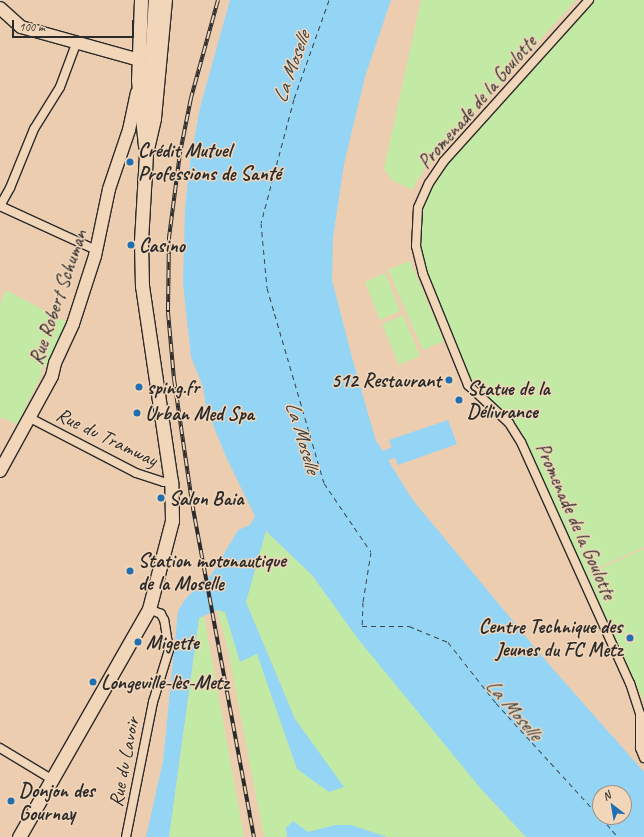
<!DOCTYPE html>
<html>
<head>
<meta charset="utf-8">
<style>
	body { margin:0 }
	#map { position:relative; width:644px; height:837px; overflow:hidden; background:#edcdb0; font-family:Caveat,sans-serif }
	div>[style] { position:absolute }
	.green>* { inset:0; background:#c3eaa5 }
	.water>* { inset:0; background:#94d4f5 }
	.ferry>* { height:1px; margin-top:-0.5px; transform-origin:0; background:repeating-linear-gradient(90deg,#3b4449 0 5px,transparent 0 9px) }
	.roads { filter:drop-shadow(1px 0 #2b2b2b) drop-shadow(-1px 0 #2b2b2b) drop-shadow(0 1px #2b2b2b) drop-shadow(0 -1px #2b2b2b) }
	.street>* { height:8px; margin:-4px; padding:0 4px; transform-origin:4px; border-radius:4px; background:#f2d6b9 }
	.secondary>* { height:12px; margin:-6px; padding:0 6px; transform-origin:6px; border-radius:6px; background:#f2d6b9 }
	.primary>* { height:13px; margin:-6.5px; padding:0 6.5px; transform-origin:6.5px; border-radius:6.5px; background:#f2d6b9 }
	.rail>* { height:4px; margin-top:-2px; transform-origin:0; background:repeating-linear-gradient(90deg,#f2d6b9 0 8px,#2b2b2b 0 16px); box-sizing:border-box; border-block:1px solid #2b2b2b }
	.dots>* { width:11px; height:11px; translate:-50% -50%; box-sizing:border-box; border:2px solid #f2d6b9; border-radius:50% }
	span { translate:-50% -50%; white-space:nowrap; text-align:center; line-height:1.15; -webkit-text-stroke:3px #f2d6b9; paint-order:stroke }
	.street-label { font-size:20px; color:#2b2b2b }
	.poi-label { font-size:20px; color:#2b2b2b; font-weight:700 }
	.left { translate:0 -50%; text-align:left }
	.right { translate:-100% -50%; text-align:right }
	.water-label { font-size:21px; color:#3b4449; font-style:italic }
	.north { position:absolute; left:592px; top:785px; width:40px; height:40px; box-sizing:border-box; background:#f2d6b9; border:1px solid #a29280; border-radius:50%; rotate:329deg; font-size:11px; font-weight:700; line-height:16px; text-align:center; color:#2b2b2b }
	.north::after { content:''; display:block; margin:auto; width:14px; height:18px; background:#1f6fb2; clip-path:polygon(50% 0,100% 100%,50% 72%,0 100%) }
	.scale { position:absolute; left:12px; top:20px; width:122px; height:18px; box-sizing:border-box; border:2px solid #2b2b2b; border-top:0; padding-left:5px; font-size:12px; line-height:14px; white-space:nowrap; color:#2b2b2b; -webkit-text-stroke:3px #f2d6b9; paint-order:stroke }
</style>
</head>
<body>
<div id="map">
	<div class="green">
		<i style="clip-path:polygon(421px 0,576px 0,425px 168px,412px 190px,392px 180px,384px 169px)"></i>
		<i style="clip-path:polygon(594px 0,644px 0,644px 547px,585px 574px,520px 433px,477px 390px,468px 376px,425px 268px,421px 248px,421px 219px,426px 199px,440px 172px)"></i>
		<i style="clip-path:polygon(410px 261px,444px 341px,423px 350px,388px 270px)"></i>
		<i style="clip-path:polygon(385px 273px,400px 311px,380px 320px,365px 282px)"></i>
		<i style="clip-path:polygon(6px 290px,68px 323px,46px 367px,44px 366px,41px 371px,41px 376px,17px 424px,0 417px,0 304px)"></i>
		<i style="clip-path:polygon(403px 315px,420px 356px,399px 365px,382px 324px)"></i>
		<i style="clip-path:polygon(266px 531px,312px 575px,482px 790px,526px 837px,387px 837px,351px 825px,335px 825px,308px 832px,286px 828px,287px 837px,264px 837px,228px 650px,217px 610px,225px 612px,240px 662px,257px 653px,297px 769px,343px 787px,295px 719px,246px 602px)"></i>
		<i style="clip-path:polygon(644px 549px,644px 701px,587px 575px)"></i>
		<i style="clip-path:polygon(204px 616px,244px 837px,169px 837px,199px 617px)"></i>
	</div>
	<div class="water">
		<i style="clip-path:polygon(evenodd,230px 0,391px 0,365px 77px,344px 164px,333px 238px,332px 280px,353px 361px,376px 441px,383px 451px,392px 447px,389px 440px,448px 420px,457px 444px,398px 465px,395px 458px,388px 460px,412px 499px,546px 661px,644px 772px,644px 837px,526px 837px,482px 790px,358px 639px,312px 575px,266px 531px,246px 602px,295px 719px,344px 787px,329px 792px,297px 769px,257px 654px,240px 662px,225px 612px,217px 610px,199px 618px,169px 837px,146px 837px,163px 761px,178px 611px,186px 598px,212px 574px,238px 530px,250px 525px,255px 516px,227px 459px,206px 408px,203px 387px,191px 357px,183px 283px,185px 209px,190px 162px,200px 108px,230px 0,600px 793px,624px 793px,624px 817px,600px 817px,600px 793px)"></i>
		<i style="clip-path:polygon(293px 821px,308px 832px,335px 825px,351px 825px,387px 837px,287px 837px,286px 828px)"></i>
	</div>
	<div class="ferry">
		<i style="left:329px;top:0;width:105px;rotate:109.5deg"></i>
		<i style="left:294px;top:99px;width:128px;rotate:104.9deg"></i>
		<i style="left:261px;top:223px;width:65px;rotate:84.7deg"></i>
		<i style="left:267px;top:288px;width:203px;rotate:73.7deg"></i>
		<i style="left:324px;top:483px;width:83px;rotate:55.7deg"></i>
		<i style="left:371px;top:552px;width:51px;rotate:99.1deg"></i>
		<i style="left:363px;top:602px;width:24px;rotate:92deg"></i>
		<i style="left:362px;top:626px;width:47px"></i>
		<i style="left:409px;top:626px;width:42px;rotate:22.3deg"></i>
		<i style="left:448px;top:642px;width:78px;rotate:51.8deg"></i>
		<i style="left:496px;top:703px;width:154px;rotate:47.6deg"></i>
		<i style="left:601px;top:817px;width:26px;rotate:50deg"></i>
	</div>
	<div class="roads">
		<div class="street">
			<i style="left:589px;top:0;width:217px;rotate:132deg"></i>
			<i style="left:444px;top:161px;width:27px;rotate:124deg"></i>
			<i style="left:429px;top:183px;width:27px;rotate:114deg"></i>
			<i style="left:418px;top:208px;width:38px;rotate:93deg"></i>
			<i style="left:416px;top:246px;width:29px;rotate:76deg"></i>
			<i style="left:423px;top:274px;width:120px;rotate:67.9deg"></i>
			<i style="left:468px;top:385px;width:56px;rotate:42.8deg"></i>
			<i style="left:509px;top:423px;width:22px;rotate:58deg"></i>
			<i style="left:521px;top:442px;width:265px;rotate:65.7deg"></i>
			<i style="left:630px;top:683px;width:33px;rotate:72deg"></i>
			<i style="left:640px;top:714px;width:34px;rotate:90deg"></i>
			<i style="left:640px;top:748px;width:11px;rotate:68deg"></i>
			<i style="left:0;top:206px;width:21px;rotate:-61deg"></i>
			<i style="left:10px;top:188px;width:64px;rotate:-67.9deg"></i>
			<i style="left:34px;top:129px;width:49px;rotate:-58.2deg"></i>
			<i style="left:60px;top:87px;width:46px;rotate:-69.6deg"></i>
			<i style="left:0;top:206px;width:103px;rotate:24.6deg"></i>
			<i style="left:30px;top:418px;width:119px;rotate:27.4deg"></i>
			<i style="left:136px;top:473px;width:29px;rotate:18deg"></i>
			<i style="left:164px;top:482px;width:7px"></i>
			<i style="left:0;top:748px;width:62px;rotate:31.1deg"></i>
			<i style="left:126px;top:837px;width:138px;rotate:-78.7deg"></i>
			<i style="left:153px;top:702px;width:54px;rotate:-72.9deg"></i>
			<i style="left:169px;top:650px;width:30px;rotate:-99deg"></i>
			<i style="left:164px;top:620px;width:7px;rotate:-117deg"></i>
			<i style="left:161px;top:614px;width:13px;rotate:-157deg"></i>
		</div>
		<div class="secondary">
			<i style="left:0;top:8px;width:28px;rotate:42deg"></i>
			<i style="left:21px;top:27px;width:123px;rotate:15.6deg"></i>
			<i style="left:147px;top:126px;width:126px;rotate:-86.4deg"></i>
			<i style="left:0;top:471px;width:108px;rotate:-61.3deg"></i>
			<i style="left:52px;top:376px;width:13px;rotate:-77deg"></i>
			<i style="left:55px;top:363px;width:43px;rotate:-65.2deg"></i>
			<i style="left:73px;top:324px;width:71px;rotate:-72.1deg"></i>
			<i style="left:95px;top:256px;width:68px;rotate:-78.2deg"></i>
			<i style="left:109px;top:189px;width:62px;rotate:-71.3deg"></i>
			<i style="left:129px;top:130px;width:38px;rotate:-78deg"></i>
		</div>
		<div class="primary">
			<i style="left:141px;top:0;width:80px;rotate:92.1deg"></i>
			<i style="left:138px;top:80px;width:66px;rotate:83.9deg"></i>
			<i style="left:19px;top:837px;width:262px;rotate:-60.3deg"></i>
			<i style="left:149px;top:609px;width:91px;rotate:-75.4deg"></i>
			<i style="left:172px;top:521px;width:39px;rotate:-91deg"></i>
			<i style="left:171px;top:482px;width:198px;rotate:-98.4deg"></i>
			<i style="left:142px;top:286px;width:45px;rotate:-91.3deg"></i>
			<i style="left:141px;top:241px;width:88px;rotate:-86.7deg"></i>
			<i style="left:146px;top:153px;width:36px;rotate:-77deg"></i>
			<i style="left:154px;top:118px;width:119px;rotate:-84.7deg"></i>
		</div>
	</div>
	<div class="rail">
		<i style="left:218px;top:0;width:102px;rotate:105.4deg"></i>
		<i style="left:191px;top:98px;width:56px;rotate:101.3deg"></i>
		<i style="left:180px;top:153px;width:86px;rotate:97.4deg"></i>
		<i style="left:169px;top:238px;width:74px;rotate:90.8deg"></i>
		<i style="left:168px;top:312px;width:67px;rotate:84.9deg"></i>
		<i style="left:174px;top:379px;width:125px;rotate:81.7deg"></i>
		<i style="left:192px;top:503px;width:340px;rotate:79.5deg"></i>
	</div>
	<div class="dots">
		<i style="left:130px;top:162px;background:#1f6fb2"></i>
		<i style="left:131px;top:245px;background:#1f6fb2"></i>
		<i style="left:449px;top:380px;background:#1f6fb2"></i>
		<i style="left:139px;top:387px;background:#1f6fb2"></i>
		<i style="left:459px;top:400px;background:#1f6fb2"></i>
		<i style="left:137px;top:413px;background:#1f6fb2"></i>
		<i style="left:161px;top:498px;background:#1f6fb2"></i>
		<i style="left:130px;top:571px;background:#1f6fb2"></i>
		<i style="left:630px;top:638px;background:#1f6fb2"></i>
		<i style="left:138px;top:642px;background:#1f6fb2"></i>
		<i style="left:93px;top:682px;background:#1f6fb2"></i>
		<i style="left:11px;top:801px;background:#1f6fb2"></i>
	</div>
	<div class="street-label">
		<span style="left:477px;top:102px;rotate:-49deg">Promenade de la Goulotte</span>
		<span style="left:58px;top:297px;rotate:-71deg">Rue Robert Schuman</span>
		<span style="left:107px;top:437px;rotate:26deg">Rue du Tramway</span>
		<span style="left:576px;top:521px;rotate:66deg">Promenade de la Goulotte</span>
		<span style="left:124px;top:762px;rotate:-79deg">Rue du Lavoir</span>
	</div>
	<div class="poi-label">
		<span class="left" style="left:138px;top:162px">Crédit Mutuel<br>Professions de Santé</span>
		<span class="left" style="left:139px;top:245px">Casino</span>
		<span class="right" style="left:441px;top:380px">512 Restaurant</span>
		<span class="left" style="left:147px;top:387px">sping.fr</span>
		<span class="left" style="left:467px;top:400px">Statue de la<br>Délivrance</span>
		<span class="left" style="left:145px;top:413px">Urban Med Spa</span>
		<span class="left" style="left:169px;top:498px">Salon Baia</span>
		<span class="left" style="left:138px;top:572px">Station motonautique<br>de la Moselle</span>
		<span class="right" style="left:622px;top:638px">Centre Technique des<br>Jeunes du FC Metz</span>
		<span class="left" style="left:146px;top:642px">Migette</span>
		<span class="left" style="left:101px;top:682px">Longeville-lès-Metz</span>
		<span class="left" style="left:19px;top:802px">Donjon des<br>Gournay</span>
	</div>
	<div class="water-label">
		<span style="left:291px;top:67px;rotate:-70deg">La Moselle</span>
		<span style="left:303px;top:437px;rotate:73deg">La Moselle</span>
		<span style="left:514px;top:709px;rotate:49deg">La Moselle</span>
	</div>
	<div class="north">N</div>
	<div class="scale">100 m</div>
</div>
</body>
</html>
